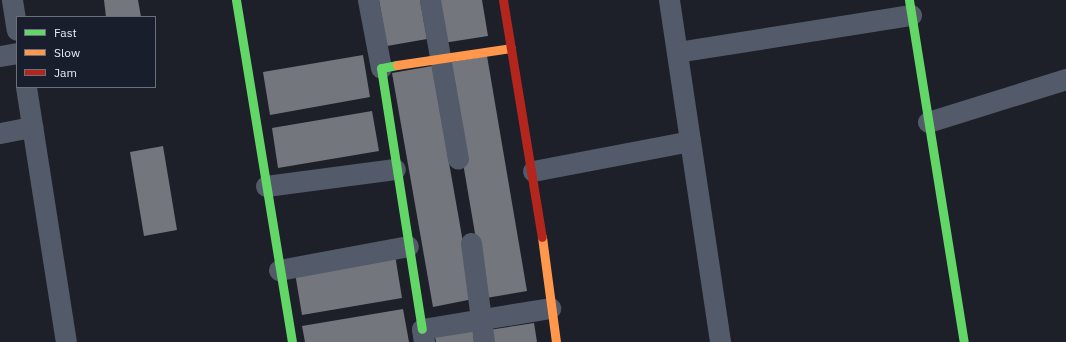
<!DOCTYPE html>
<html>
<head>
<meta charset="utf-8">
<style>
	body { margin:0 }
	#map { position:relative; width:1066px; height:342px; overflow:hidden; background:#1d2028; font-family:"IBM Plex Sans",sans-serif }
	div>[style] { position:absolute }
	.building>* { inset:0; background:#73767d }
	.street>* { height:21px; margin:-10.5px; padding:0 10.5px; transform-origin:10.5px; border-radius:10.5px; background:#535a69 }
	.fast>* { height:9px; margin:-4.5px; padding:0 4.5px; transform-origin:4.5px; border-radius:4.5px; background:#63d668 }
	.slow>* { height:9px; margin:-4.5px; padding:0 4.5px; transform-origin:4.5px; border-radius:4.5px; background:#ff974d }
	.jam>* { height:9px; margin:-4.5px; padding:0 4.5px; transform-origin:4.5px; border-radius:4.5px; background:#b3261e }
	span { translate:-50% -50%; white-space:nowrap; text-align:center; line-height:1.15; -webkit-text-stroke:4px #191e2c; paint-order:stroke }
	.legend { position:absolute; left:16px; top:16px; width:140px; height:72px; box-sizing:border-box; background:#191e2c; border:1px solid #6c707d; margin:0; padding:5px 7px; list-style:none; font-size:12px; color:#e8ecf6 }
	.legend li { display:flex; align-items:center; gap:8px; height:20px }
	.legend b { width:20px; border:1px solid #6c707d }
</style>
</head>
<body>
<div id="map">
	<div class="building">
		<i style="clip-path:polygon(104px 0,138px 0,141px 17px,106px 17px)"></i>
		<i style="clip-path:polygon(379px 0,420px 0,427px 39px,387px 46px)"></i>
		<i style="clip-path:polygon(436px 0,482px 0,488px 36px,443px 43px)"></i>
		<i style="clip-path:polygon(363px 55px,370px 97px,270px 115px,263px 72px)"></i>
		<i style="clip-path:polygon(487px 56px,527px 291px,486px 298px,446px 63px)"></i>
		<i style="clip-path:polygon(432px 66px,473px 299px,433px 307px,392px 73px)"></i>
		<i style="clip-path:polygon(372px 111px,379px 151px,278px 168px,272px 128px)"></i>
		<i style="clip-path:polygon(163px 146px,177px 230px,144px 236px,130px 152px)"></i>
		<i style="clip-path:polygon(395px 255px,402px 298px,302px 315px,295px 273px)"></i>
		<i style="clip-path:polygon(403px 309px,409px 342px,305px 342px,302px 326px)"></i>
		<i style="clip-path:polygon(534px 323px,537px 342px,491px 342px,489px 330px)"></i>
		<i style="clip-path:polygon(473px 331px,474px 342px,436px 342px,435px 337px)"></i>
	</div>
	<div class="street">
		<i style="left:12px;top:0;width:30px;rotate:81deg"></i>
		<i style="left:368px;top:0;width:69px;rotate:79.2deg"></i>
		<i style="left:430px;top:0;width:161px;rotate:80deg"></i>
		<i style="left:669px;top:0;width:346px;rotate:81.5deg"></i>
		<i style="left:677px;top:52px;width:237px;rotate:-9deg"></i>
		<i style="left:0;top:56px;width:17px;rotate:-10deg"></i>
		<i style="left:26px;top:87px;width:258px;rotate:81.1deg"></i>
		<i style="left:928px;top:122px;width:145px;rotate:-17.3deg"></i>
		<i style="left:0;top:133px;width:33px;rotate:-11deg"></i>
		<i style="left:533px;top:171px;width:160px;rotate:-10.8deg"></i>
		<i style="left:266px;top:186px;width:130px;rotate:-7.5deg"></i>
		<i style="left:471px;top:243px;width:100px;rotate:82.5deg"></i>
		<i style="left:279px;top:270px;width:131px;rotate:-10.5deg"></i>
		<i style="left:424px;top:342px;width:13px;rotate:-99deg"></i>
		<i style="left:422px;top:329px;width:130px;rotate:-9.3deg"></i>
	</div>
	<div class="fast">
		<i style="left:236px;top:0;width:347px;rotate:80.7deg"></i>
		<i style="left:909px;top:0;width:346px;rotate:80.9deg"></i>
		<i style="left:397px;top:65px;width:16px;rotate:169deg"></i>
		<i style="left:381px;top:68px;width:264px;rotate:81.1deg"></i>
	</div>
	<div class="slow">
		<i style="left:397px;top:65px;width:115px;rotate:-8.5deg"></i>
		<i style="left:542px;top:237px;width:106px;rotate:82.4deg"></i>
	</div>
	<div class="jam">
		<i style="left:503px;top:0;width:240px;rotate:80.7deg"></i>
	</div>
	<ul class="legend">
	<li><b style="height:5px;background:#63d668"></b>Fast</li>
	<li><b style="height:5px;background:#ff974d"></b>Slow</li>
	<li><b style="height:5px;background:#b3261e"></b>Jam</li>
	</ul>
</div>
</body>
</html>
